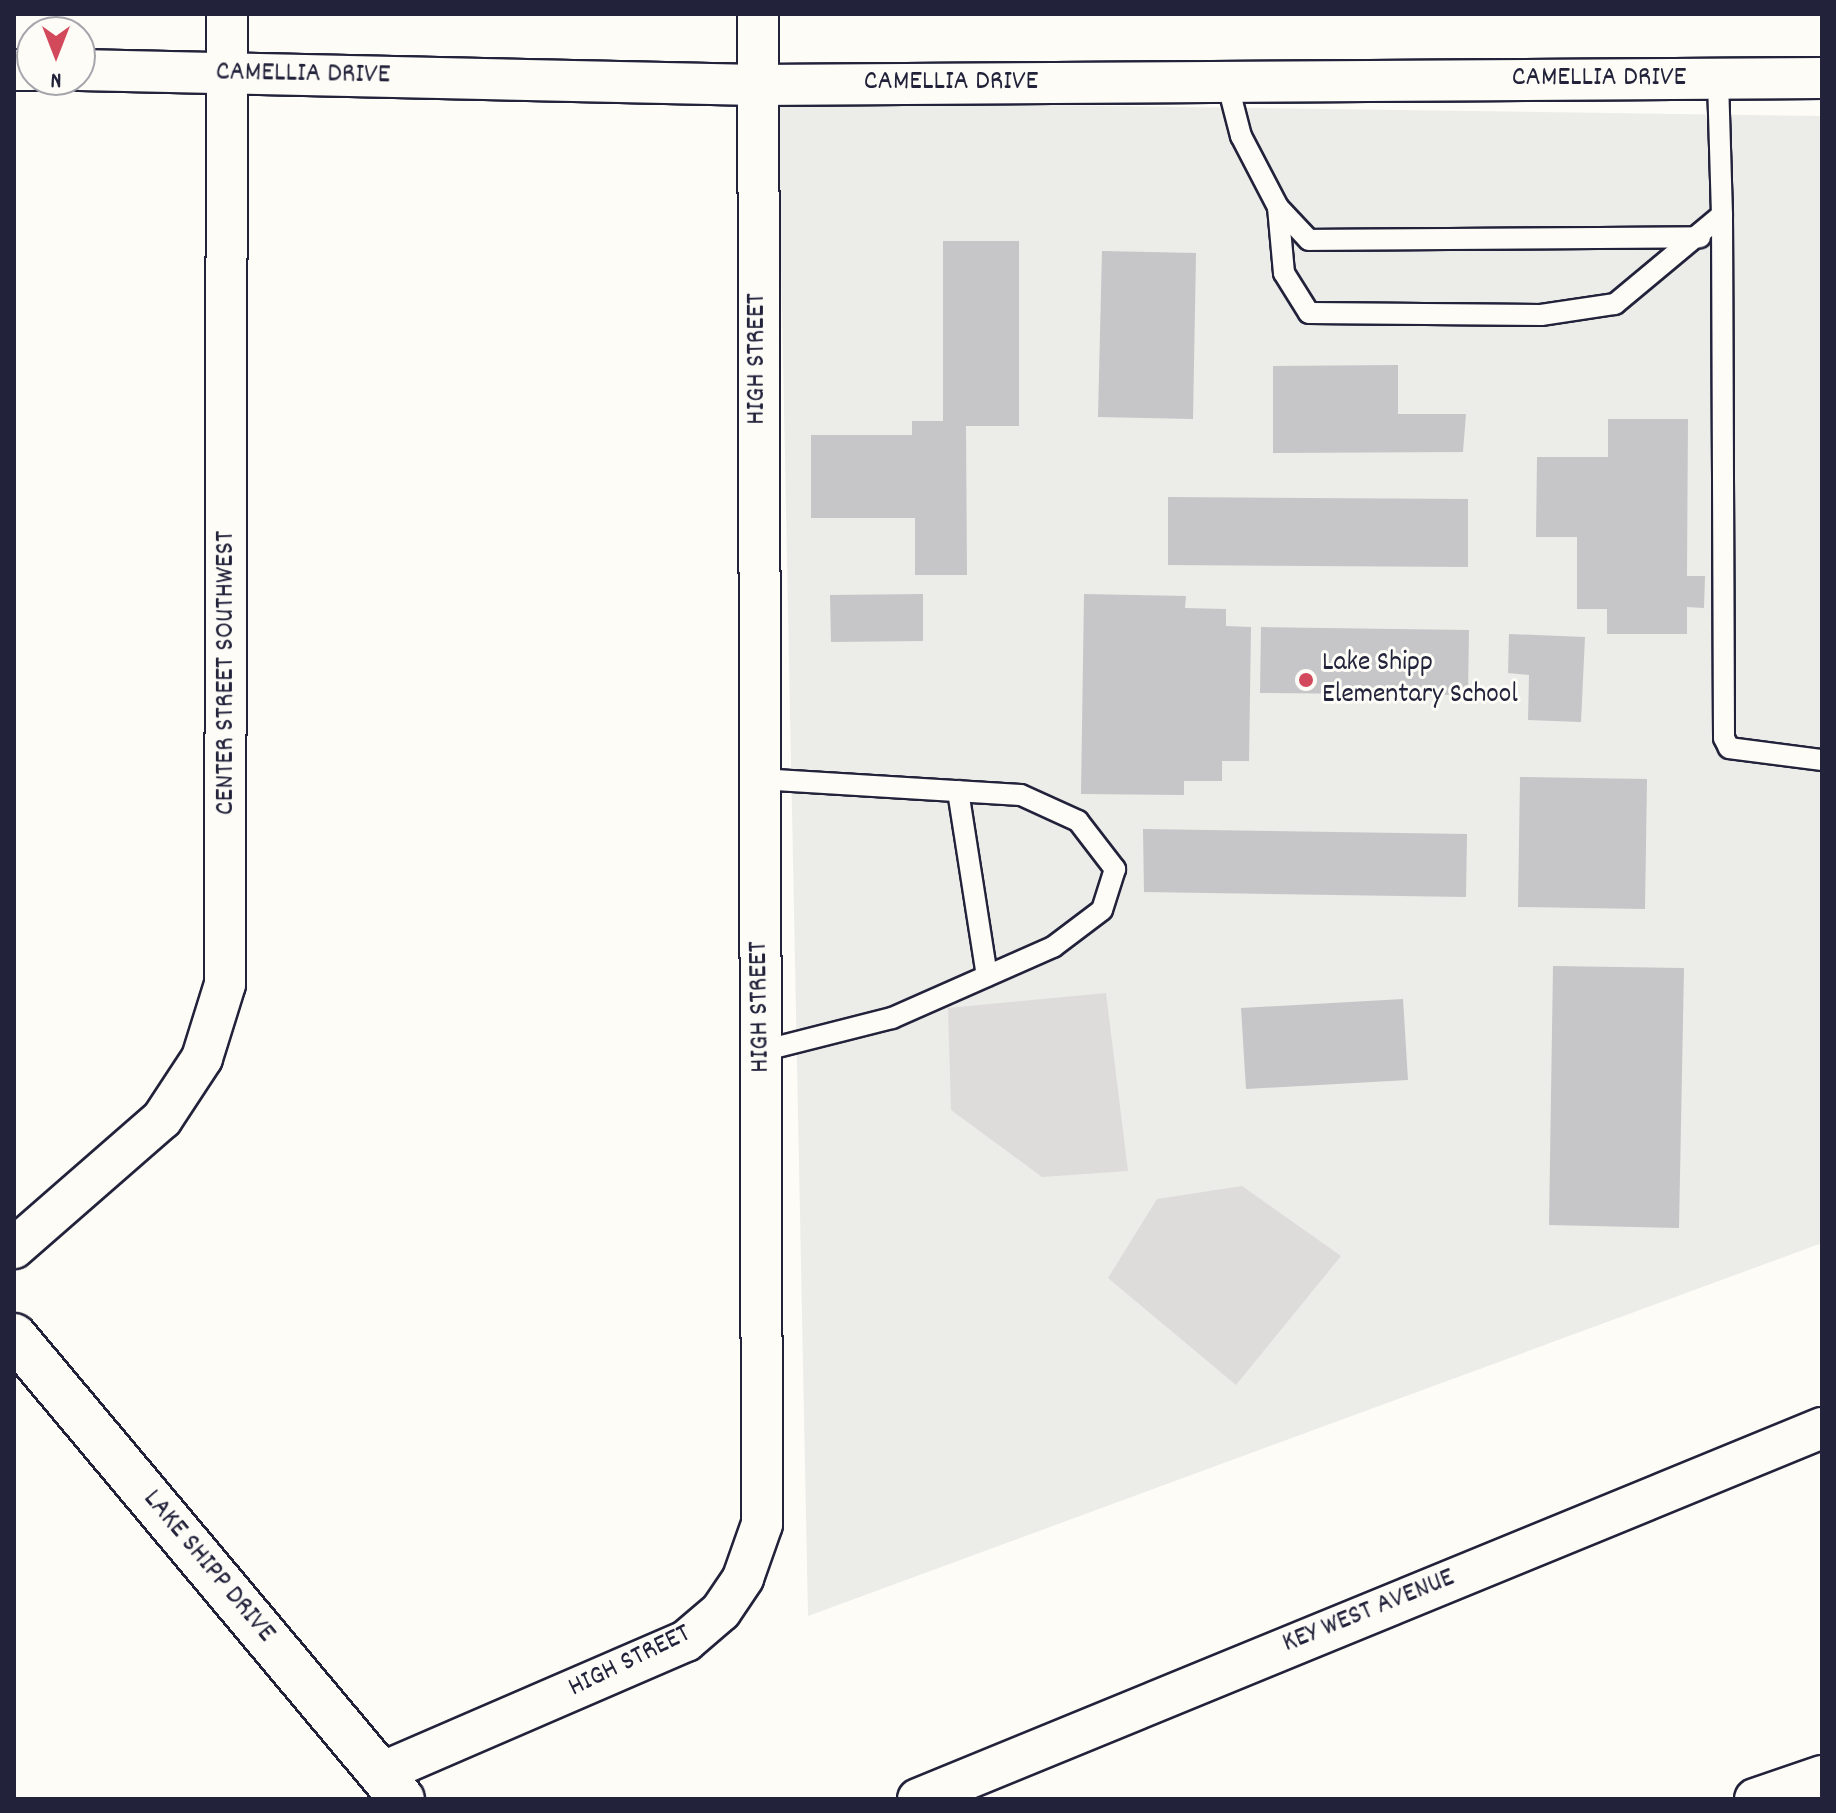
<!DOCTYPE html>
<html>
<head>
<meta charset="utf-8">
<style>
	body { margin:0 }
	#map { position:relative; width:1836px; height:1813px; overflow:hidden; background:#fdfcf7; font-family:Dekko,sans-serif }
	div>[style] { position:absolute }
	.built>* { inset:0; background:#ecece9 }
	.green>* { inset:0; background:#dddcdb }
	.building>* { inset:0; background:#c6c6c8 }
	.roads { filter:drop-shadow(2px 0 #22223b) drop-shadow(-2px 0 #22223b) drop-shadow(0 2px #22223b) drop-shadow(0 -2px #22223b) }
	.lane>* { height:20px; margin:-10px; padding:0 10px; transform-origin:10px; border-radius:10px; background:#fdfcf7 }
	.street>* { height:40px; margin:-20px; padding:0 20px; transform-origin:20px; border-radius:20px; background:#fdfcf7 }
	.secondary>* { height:44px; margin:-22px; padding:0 22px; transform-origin:22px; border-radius:22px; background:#fdfcf7 }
	.dots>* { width:22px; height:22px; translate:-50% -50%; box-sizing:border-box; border:4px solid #fdfcf7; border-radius:50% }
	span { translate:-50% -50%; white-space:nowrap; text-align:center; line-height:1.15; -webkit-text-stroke:6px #fdfcf7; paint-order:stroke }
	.street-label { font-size:28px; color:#22223b }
	.poi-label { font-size:28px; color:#22223b }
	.left { translate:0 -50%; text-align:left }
	.frame { position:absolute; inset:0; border:16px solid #22223b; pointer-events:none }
	.north { position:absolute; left:16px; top:16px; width:80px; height:80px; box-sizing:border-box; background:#fdfcf7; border:2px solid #a5a5ac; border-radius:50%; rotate:180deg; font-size:22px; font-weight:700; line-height:32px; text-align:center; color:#22223b }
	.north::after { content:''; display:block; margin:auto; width:28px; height:36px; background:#d1495b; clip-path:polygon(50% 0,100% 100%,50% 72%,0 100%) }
</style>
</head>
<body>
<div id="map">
	<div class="built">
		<i style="clip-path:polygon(1040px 105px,1822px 116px,1822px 1243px,808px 1616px,778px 106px)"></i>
	</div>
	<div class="green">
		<i style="clip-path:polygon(1106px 993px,1128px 1171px,1042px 1177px,951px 1110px,948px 1008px)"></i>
		<i style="clip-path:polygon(1242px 1186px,1341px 1256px,1236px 1385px,1108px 1278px,1157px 1199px)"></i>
	</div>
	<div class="building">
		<i style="clip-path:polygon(943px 241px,1019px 241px,1019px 426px,966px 426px,967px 575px,915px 575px,915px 518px,811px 518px,811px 435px,912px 435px,912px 421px,943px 421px)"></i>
		<i style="clip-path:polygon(1102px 251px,1196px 253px,1193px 419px,1098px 417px)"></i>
		<i style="clip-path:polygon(1398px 365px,1398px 414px,1466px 414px,1463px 452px,1273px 453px,1273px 366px)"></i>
		<i style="clip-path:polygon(1608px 419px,1688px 419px,1687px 576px,1705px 576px,1704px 608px,1687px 607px,1687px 634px,1607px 634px,1607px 609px,1577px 609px,1577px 537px,1536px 537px,1537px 457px,1608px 457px)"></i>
		<i style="clip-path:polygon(1168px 497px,1468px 499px,1468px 567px,1168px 565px)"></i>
		<i style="clip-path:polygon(923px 594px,923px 641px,831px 642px,830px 595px)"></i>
		<i style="clip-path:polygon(1084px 594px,1186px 596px,1185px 608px,1226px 609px,1226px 626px,1251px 627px,1249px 761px,1222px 761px,1222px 781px,1184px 781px,1184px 795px,1081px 794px)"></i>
		<i style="clip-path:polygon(1261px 627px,1469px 630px,1468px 695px,1260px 693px)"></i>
		<i style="clip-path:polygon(1509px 634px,1585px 637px,1581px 722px,1528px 720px,1529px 675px,1508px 673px)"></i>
		<i style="clip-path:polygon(1520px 777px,1647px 779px,1645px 909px,1518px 907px)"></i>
		<i style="clip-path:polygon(1143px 829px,1467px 834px,1466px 897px,1144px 892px)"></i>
		<i style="clip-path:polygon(1553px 966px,1684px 968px,1679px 1228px,1549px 1225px)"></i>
		<i style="clip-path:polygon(1403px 999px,1408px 1080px,1246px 1089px,1241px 1008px)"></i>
	</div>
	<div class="roads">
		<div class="lane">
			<i style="left:1227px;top:82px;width:56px;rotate:75.5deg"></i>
			<i style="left:1241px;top:136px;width:80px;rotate:62.5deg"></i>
			<i style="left:1278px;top:207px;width:45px;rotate:46.8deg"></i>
			<i style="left:1309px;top:240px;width:391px;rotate:-0.4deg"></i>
			<i style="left:1278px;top:207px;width:66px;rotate:84.8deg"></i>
			<i style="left:1284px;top:273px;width:47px;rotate:58deg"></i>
			<i style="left:1309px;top:313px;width:232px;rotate:0.5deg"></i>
			<i style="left:1541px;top:315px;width:75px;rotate:-8.5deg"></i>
			<i style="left:1615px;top:304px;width:139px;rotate:-39.8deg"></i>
			<i style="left:1722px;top:215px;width:136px;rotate:-91.7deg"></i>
			<i style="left:1722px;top:215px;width:523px;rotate:89.78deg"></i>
			<i style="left:1724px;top:738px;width:11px;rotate:63deg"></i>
			<i style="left:1729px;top:748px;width:94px;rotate:7.4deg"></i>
			<i style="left:759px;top:779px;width:262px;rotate:3.5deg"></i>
			<i style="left:1021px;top:795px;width:63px;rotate:24.5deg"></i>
			<i style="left:1078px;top:821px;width:61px;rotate:52.4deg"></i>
			<i style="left:1115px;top:869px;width:43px;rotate:107.6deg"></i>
			<i style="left:1102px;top:910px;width:61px;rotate:142.9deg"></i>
			<i style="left:1053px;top:947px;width:176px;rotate:156.2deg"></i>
			<i style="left:892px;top:1018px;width:134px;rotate:165.8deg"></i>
			<i style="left:958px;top:791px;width:187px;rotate:81.1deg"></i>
		</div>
		<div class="street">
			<i style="left:14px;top:70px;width:18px"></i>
			<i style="left:80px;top:70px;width:677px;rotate:1.27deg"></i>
			<i style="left:757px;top:85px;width:1065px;rotate:-0.38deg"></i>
			<i style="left:14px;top:1248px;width:196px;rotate:-41.1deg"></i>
			<i style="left:162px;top:1119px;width:73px;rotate:-56.7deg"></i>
			<i style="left:202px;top:1058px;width:77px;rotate:-72.7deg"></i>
			<i style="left:225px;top:984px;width:970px;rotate:-89.88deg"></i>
			<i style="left:381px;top:1773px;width:332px;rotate:-23.4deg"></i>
			<i style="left:686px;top:1641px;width:46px;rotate:-40.6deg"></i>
			<i style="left:721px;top:1611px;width:40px;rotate:-56deg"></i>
			<i style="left:743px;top:1578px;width:57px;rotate:-70.6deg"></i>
			<i style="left:762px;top:1524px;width:1510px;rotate:-90.15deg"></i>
			<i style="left:918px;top:1799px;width:977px;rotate:-22.31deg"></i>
			<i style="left:1755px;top:1799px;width:71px;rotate:-18.9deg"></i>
		</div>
		<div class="secondary">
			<i style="left:14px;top:1336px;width:604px;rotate:50.04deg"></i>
		</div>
	</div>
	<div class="dots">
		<i style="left:1306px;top:680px;background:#d1495b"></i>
	</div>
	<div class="street-label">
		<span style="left:303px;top:75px;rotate:1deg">CAMELLIA DRIVE</span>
		<span style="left:1599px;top:79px">CAMELLIA DRIVE</span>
		<span style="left:951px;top:83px">CAMELLIA DRIVE</span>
		<span style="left:758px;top:359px;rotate:-90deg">HIGH STREET</span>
		<span style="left:227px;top:673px;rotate:-90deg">CENTER STREET SOUTHWEST</span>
		<span style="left:761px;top:1007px;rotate:-91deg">HIGH STREET</span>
		<span style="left:208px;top:1567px;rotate:50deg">LAKE SHIPP DRIVE</span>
		<span style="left:1369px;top:1612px;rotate:-22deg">KEY WEST AVENUE</span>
		<span style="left:630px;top:1662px;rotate:-26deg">HIGH STREET</span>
	</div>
	<div class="poi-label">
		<span class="left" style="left:1322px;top:680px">Lake Shipp<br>Elementary School</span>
	</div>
	<div class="frame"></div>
	<div class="north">N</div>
</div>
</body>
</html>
